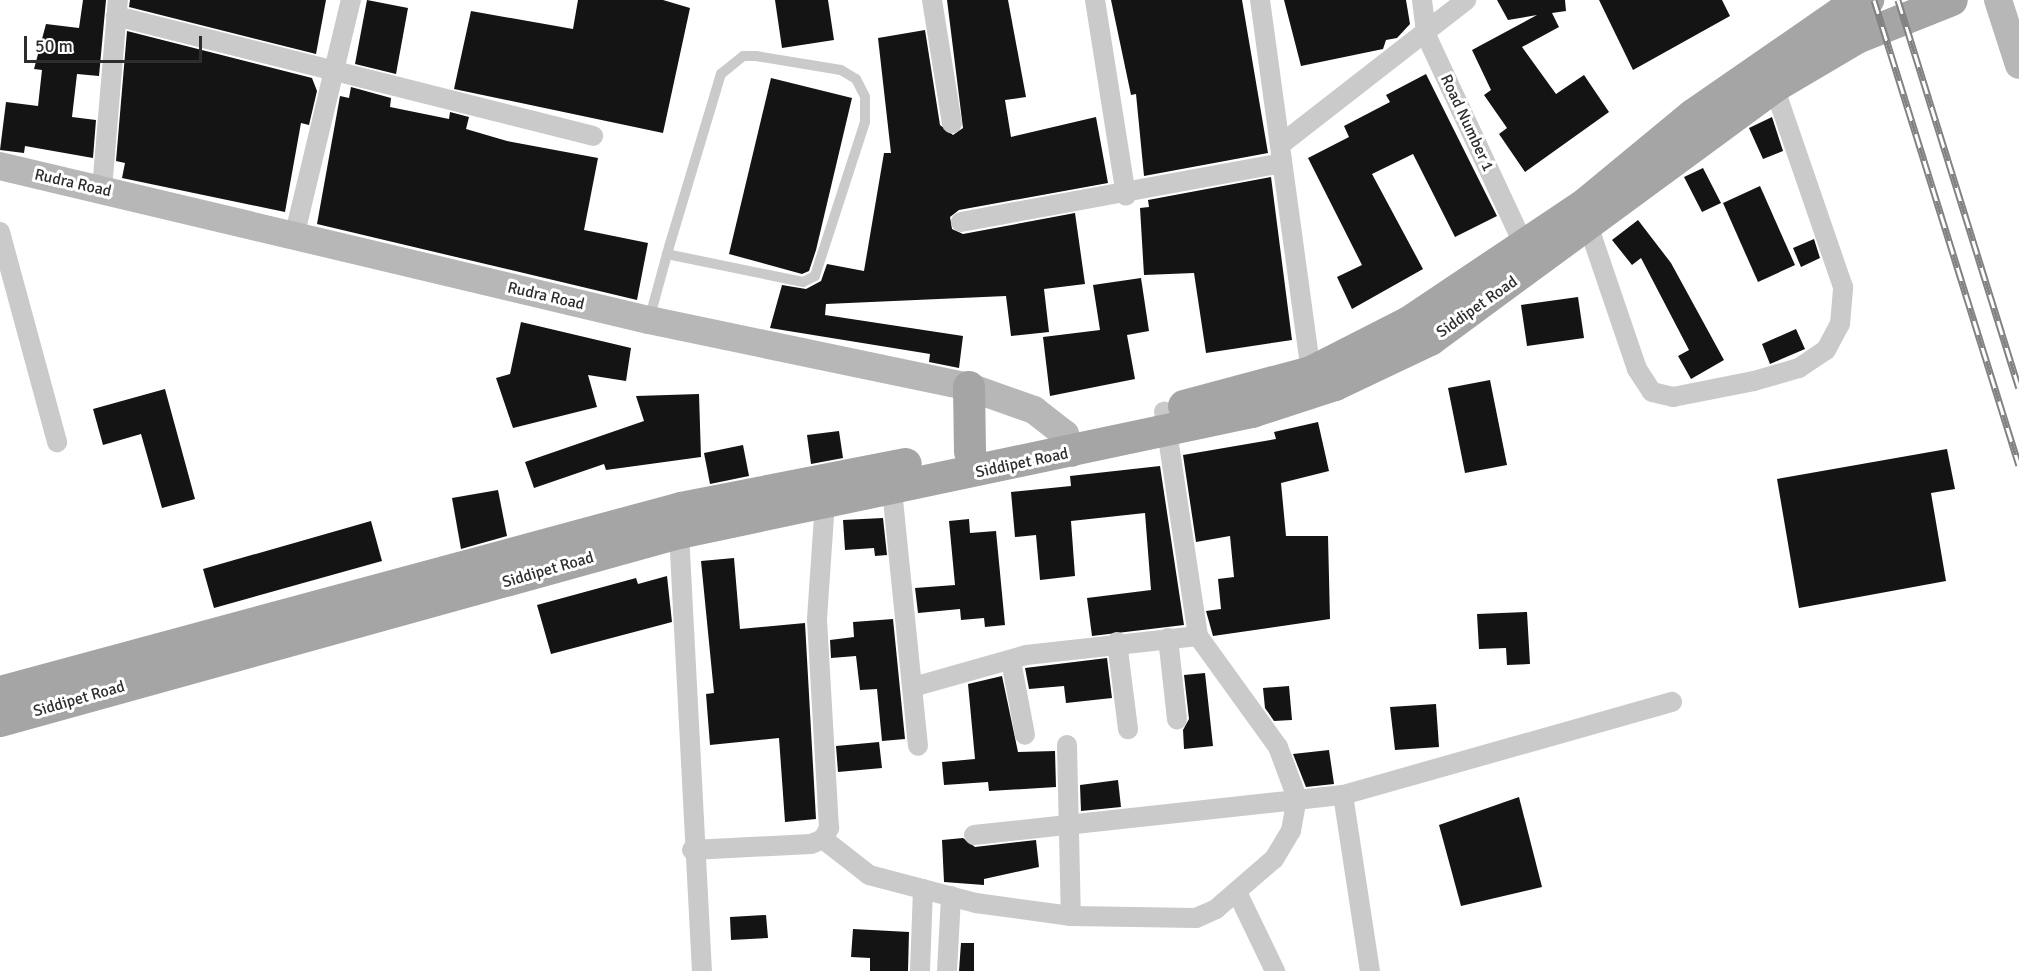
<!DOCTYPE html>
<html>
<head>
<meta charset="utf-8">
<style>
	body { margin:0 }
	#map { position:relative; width:2019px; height:971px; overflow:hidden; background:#fff; font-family:Signika,sans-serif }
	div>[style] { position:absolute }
	.building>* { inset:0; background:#141414 }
	.lane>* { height:10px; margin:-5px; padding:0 5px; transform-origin:5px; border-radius:5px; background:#cacaca }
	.street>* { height:20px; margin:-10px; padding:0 10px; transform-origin:10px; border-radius:10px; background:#cacaca }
	.secondary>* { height:28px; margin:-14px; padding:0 14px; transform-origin:14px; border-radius:14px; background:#b7b7b7 }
	.primary>* { height:32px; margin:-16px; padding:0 16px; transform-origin:16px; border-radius:16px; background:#a5a5a5 }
	.rail>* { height:7px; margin-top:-3.5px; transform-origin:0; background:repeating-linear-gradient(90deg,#fff 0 14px,#828282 0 28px); box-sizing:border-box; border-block:2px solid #828282 }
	span { translate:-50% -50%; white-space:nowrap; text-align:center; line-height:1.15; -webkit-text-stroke:6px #fff; paint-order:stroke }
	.street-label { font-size:16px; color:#2d2d2d }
	.scale { position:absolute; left:24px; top:36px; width:178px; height:27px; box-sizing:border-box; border:3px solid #2d2d2d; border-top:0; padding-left:8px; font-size:18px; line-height:21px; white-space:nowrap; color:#2d2d2d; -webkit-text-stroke:4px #fff; paint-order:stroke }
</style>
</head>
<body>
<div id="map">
	<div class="building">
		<i style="clip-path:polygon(83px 0,106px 0,99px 76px,77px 74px,72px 117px,96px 120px,93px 158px,25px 146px,24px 153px,0 150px,6px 102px,38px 106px,42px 70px,34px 69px,46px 24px,79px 28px)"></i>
		<i style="clip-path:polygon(130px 0,326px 0,316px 54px,129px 7px)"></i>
		<i style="clip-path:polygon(367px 0,408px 8px,396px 74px,355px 64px)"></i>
		<i style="clip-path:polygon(578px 0,663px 0,690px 8px,663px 133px,454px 89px,471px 11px,573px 29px)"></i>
		<i style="clip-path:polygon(775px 0,828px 0,834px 40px,782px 48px)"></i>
		<i style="clip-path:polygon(947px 0,1008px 0,1026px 97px,1005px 100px,1011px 137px,1096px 117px,1108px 183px,959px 210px,950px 217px,952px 229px,963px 234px,1075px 213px,1085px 284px,1044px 289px,1049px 332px,1011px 336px,1006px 296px,826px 304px,825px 315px,963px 336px,959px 368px,929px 362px,930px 354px,770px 328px,782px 285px,806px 289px,821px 281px,827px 264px,864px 271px,884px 153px,891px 153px,878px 38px,925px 30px,940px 125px,953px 135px,963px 128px)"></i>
		<i style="clip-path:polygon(1111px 0,1242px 0,1268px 153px,1144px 176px,1136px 94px,1131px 95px)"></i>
		<i style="clip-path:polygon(1284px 0,1406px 0,1410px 24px,1397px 38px,1386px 40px,1383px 49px,1301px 66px)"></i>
		<i style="clip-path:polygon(1497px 0,1565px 0,1566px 11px,1552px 13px,1559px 27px,1522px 47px,1556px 94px,1584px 75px,1609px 112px,1525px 172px,1499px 134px,1507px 128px,1484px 95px,1491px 90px,1472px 50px,1537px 15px,1508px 20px)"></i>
		<i style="clip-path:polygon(1599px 0,1722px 0,1730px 16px,1633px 70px)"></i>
		<i style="clip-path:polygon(127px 31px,312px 78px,317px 91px,309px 125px,301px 123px,285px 212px,122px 178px,125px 163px,116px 161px)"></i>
		<i style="clip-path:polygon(1426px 74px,1497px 216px,1455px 237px,1413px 154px,1372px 174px,1423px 269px,1352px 309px,1337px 277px,1362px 265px,1308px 158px,1349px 137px,1344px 126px,1390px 102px,1386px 95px)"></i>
		<i style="clip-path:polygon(771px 78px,852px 98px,816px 250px,809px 271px,802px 274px,729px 254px)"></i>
		<i style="clip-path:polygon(351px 87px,391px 98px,390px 107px,449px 119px,450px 112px,469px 117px,466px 129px,507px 141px,598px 158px,584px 230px,648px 243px,637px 300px,317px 224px,340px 96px,349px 98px)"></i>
		<i style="clip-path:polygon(1772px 117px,1783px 151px,1763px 159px,1749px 128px)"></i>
		<i style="clip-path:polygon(1703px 168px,1721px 203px,1702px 212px,1684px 177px)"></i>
		<i style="clip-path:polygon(1271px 177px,1292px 340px,1206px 353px,1194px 273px,1144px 275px,1140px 208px,1149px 207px,1148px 200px)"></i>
		<i style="clip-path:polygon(1760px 186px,1795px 265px,1758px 282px,1723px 203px)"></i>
		<i style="clip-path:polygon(1638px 220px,1671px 263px,1724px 360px,1691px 379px,1678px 356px,1689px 350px,1641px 258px,1632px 265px,1612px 240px)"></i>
		<i style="clip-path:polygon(1814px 239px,1820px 258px,1801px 267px,1793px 248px)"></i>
		<i style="clip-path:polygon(1141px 278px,1149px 331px,1127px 335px,1135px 379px,1050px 396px,1043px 337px,1100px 330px,1093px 285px)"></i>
		<i style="clip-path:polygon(1578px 297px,1584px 338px,1527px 346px,1521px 305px)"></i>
		<i style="clip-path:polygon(521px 322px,631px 348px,626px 381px,588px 375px,597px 407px,513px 428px,496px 378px,510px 374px)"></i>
		<i style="clip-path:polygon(1796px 329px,1805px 349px,1770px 364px,1762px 344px)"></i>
		<i style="clip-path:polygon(1490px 380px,1507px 465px,1465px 473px,1448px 388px)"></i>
		<i style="clip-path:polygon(165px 389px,195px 499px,162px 508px,141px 434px,103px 445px,93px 409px)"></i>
		<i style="clip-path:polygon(699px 394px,701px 457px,606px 470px,604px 464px,534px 488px,525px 462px,644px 421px,636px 396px)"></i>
		<i style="clip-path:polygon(1318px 422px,1329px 471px,1281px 483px,1286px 536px,1328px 536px,1330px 619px,1213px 636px,1206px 611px,1221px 609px,1218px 579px,1234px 577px,1230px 536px,1196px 542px,1183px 455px,1276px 439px,1274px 432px)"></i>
		<i style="clip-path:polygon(839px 431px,843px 458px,811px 464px,807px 435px)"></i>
		<i style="clip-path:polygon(743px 445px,749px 476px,710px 484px,704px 453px)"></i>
		<i style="clip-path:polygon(1947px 449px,1955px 489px,1931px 493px,1946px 581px,1799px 608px,1777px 479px)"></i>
		<i style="clip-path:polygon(1160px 466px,1184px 625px,1092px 636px,1087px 598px,1151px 590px,1145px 513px,1071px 521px,1075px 576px,1040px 580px,1036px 535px,1015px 537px,1011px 492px,1071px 486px,1070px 476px)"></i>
		<i style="clip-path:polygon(498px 490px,507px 536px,461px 549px,452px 498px)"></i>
		<i style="clip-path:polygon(883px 518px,887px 555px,875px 556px,874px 548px,845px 550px,843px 520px)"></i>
		<i style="clip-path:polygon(969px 519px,970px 533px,996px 531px,1005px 625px,985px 627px,984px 618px,961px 620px,960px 609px,918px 613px,915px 588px,955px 585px,949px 521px)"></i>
		<i style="clip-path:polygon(371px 521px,382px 561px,214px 608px,203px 569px)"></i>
		<i style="clip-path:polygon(734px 558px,740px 629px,805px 623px,816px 819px,785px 822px,779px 738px,710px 745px,706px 694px,714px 693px,701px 561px)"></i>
		<i style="clip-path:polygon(667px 576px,672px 622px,551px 654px,537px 605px,636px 578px,638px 584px)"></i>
		<i style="clip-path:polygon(1527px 612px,1530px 664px,1507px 665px,1506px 648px,1479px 649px,1477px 614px)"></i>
		<i style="clip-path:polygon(893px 619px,905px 739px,882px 741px,877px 689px,860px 690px,856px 656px,831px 658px,830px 640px,854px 637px,853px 622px)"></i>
		<i style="clip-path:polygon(1107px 658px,1112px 698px,1066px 703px,1064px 686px,1029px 689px,1025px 668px)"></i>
		<i style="clip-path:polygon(1205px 673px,1213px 746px,1184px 749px,1183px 730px,1189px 719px,1184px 675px)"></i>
		<i style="clip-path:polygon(1002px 676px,1018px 752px,1055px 751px,1056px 787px,989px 791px,988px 782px,944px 785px,942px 762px,975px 759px,968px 684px)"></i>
		<i style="clip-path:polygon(1289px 686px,1292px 720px,1274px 721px,1265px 708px,1263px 688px)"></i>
		<i style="clip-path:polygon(1436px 704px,1439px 747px,1395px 750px,1390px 707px)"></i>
		<i style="clip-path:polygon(879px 742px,882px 768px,838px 772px,836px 746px)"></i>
		<i style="clip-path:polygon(1329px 750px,1334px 784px,1306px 787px,1293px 754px)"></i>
		<i style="clip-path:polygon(1118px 780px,1121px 807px,1081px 811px,1080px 785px)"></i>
		<i style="clip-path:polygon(1519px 797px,1542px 887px,1461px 906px,1439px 825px)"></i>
		<i style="clip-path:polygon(963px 838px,975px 847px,1036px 840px,1039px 867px,984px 879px,984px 885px,944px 882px,942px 840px)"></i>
		<i style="clip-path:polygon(766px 915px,768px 938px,731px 940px,730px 917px)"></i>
		<i style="clip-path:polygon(853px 929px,909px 932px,908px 971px,870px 971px,870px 958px,851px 957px)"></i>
		<i style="clip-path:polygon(961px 943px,974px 943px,974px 971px,959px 971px)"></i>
	</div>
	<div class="lane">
		<i style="left:649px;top:320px;width:68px;rotate:-74.7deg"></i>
		<i style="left:667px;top:254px;width:7px;rotate:-74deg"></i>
		<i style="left:669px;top:247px;width:181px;rotate:-73.3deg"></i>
		<i style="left:721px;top:74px;width:28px;rotate:-39deg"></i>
		<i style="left:743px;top:56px;width:13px"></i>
		<i style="left:756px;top:56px;width:86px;rotate:9.4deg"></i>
		<i style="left:841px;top:70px;width:17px;rotate:31deg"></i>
		<i style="left:856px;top:79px;width:20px;rotate:63deg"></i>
		<i style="left:865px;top:97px;width:25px;rotate:90deg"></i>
		<i style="left:865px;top:122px;width:162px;rotate:108deg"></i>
		<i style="left:815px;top:276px;width:13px;rotate:153deg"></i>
		<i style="left:803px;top:282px;width:139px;rotate:-168.4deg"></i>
	</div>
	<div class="street">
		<i style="left:932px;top:0;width:125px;rotate:80.8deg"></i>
		<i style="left:1095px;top:0;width:198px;rotate:81deg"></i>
		<i style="left:1260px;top:0;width:375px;rotate:82.2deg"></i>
		<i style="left:1422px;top:0;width:35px;rotate:83deg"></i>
		<i style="left:1426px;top:35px;width:230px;rotate:65deg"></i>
		<i style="left:116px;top:16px;width:492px;rotate:14.1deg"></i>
		<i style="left:1280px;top:145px;width:236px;rotate:-37.9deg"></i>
		<i style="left:102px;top:189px;width:190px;rotate:-85.2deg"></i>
		<i style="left:961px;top:222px;width:326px;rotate:-10.4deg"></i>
		<i style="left:1589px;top:228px;width:149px;rotate:71.2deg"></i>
		<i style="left:1637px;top:369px;width:27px;rotate:57deg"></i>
		<i style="left:1652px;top:392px;width:22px;rotate:13deg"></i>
		<i style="left:1673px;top:397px;width:83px;rotate:-11.2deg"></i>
		<i style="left:1754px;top:381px;width:47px;rotate:-16.1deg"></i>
		<i style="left:1799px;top:368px;width:32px;rotate:-34deg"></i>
		<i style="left:1826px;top:350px;width:30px;rotate:-62deg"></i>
		<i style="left:1840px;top:324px;width:37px;rotate:-85deg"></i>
		<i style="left:1843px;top:287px;width:212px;rotate:-109deg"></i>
		<i style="left:0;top:232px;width:218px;rotate:74.8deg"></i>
		<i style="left:294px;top:237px;width:244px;rotate:-76.5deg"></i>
		<i style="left:892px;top:490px;width:257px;rotate:84.2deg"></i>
		<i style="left:679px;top:533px;width:439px;rotate:87deg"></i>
		<i style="left:1168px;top:638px;width:82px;rotate:83.7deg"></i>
		<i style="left:1117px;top:642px;width:88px;rotate:82.8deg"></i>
		<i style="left:1011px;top:661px;width:75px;rotate:79.3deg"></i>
		<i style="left:913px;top:687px;width:117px;rotate:-15.8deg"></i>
		<i style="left:1026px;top:655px;width:173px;rotate:-6.3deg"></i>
		<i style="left:1067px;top:745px;width:171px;rotate:88.7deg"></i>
		<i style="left:1343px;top:795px;width:178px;rotate:81.3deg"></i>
		<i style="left:974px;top:835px;width:371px;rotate:-6.2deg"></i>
		<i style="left:1343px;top:795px;width:342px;rotate:-15.8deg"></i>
		<i style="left:823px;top:839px;width:58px;rotate:38deg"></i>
		<i style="left:869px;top:875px;width:111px;rotate:14.7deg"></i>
		<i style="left:976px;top:903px;width:96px;rotate:7.8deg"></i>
		<i style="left:1071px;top:916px;width:125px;rotate:0.9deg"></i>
		<i style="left:1196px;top:918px;width:22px;rotate:-24deg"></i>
		<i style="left:1216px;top:909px;width:77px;rotate:-40.8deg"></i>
		<i style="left:1274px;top:859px;width:33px;rotate:-59deg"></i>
		<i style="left:1291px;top:831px;width:34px;rotate:-80deg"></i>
		<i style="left:1297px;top:798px;width:54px;rotate:-110.4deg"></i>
		<i style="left:1278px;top:747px;width:137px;rotate:-125.8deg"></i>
		<i style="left:1198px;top:636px;width:227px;rotate:-98.6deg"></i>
		<i style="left:692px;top:850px;width:119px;rotate:-2.9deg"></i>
		<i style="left:811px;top:844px;width:13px;rotate:-23deg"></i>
		<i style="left:823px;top:839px;width:13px;rotate:-61deg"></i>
		<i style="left:829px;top:828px;width:209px;rotate:-93.3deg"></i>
		<i style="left:817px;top:619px;width:116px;rotate:-86.1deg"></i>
		<i style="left:1237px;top:892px;width:88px;rotate:64.3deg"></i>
		<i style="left:920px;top:971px;width:82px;rotate:-87.9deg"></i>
		<i style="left:947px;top:971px;width:75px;rotate:-86.9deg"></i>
	</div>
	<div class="secondary">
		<i style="left:1998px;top:0;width:68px;rotate:72.1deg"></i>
		<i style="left:0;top:166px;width:667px;rotate:13.35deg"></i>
		<i style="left:649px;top:320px;width:327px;rotate:11.8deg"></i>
		<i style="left:969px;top:387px;width:69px;rotate:19.5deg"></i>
		<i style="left:1034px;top:410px;width:39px;rotate:38deg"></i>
		<i style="left:1065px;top:434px;width:20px;rotate:70deg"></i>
	</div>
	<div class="primary">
		<i style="left:969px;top:387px;width:65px;rotate:89.1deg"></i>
		<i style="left:1184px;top:406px;width:131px;rotate:-15deg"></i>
		<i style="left:1311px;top:372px;width:110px;rotate:-27deg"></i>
		<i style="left:1409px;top:322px;width:212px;rotate:-33.8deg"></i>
		<i style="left:1585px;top:204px;width:140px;rotate:-39.5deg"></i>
		<i style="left:1693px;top:115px;width:181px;rotate:-34.7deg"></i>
		<i style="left:1842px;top:12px;width:29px;rotate:-25deg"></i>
		<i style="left:0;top:692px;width:705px;rotate:-15.12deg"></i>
		<i style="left:681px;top:508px;width:229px;rotate:-11.1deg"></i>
		<i style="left:0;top:721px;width:705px;rotate:-15.48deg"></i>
		<i style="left:679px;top:533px;width:586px;rotate:-11.92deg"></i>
		<i style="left:1252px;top:412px;width:87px;rotate:-18deg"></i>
		<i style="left:1335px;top:385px;width:105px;rotate:-25.3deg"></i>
		<i style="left:1430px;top:340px;width:427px;rotate:-36.3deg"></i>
		<i style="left:1774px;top:87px;width:96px;rotate:-30.6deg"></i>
		<i style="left:1857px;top:38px;width:102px;rotate:-21.8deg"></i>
	</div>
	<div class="rail">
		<i style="left:1874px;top:0;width:487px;rotate:72.7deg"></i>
		<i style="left:1898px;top:0;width:406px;rotate:72.7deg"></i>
	</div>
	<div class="street-label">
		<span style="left:1467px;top:123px;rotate:65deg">Road Number 1</span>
		<span style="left:73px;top:183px;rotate:13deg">Rudra Road</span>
		<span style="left:546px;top:296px;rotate:13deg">Rudra Road</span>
		<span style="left:1477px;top:307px;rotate:-35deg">Siddipet Road</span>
		<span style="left:1022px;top:463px;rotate:-12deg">Siddipet Road</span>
		<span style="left:548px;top:570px;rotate:-16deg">Siddipet Road</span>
		<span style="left:79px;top:699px;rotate:-16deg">Siddipet Road</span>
	</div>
	<div class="scale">50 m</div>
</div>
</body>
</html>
